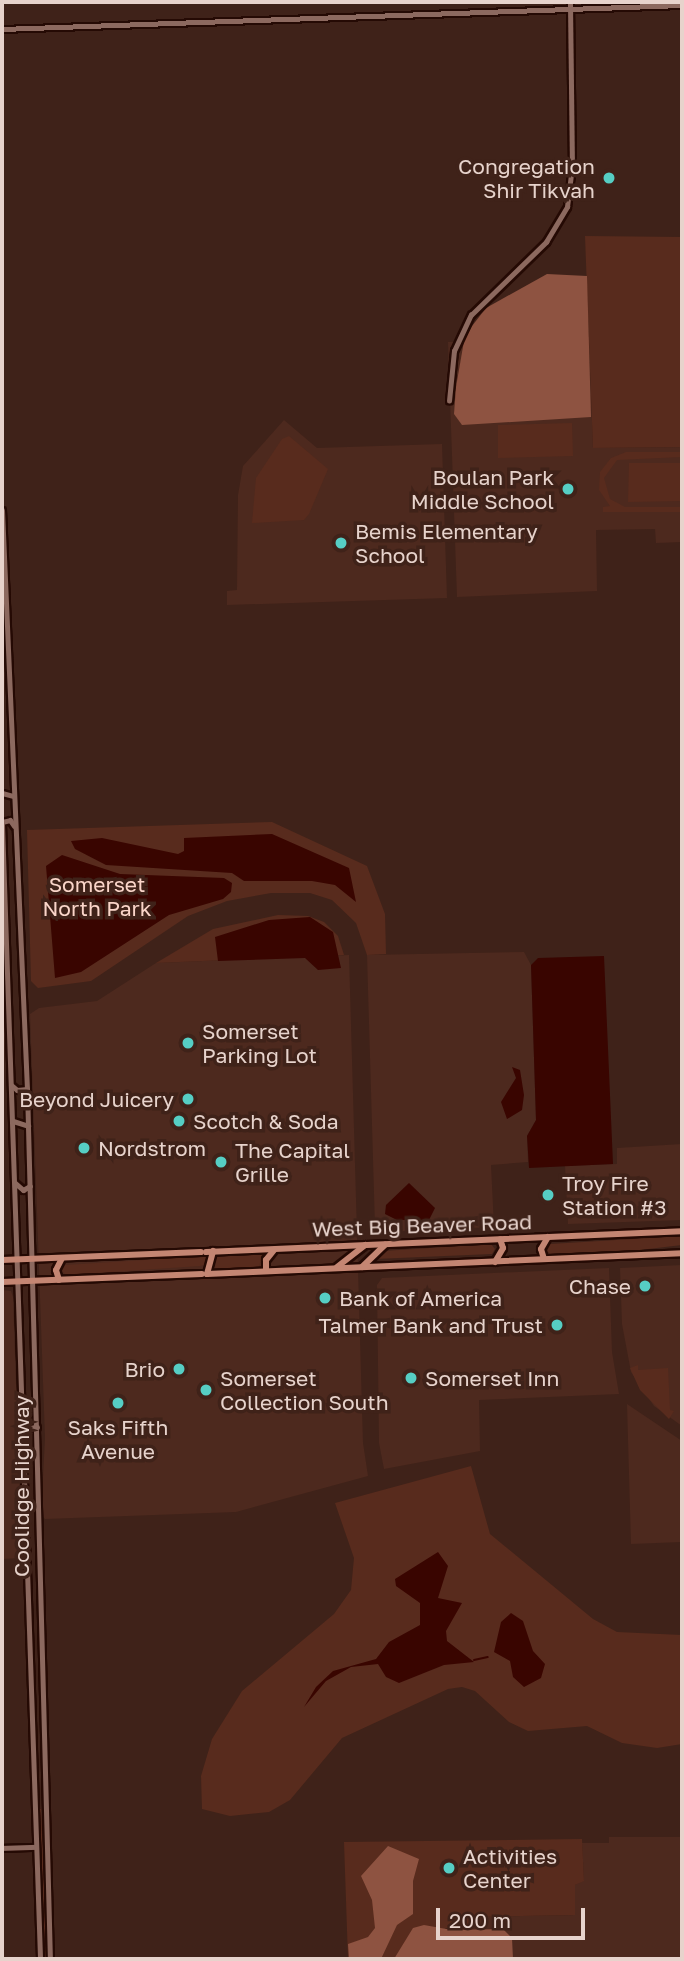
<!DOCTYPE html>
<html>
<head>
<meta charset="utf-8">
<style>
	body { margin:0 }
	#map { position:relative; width:684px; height:1961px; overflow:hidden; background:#3f2219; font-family:"Golos Text",sans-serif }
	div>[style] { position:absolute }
	.built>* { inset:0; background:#4d291e }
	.green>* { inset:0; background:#582b1d }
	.forest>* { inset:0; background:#8e5341 }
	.water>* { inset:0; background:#390500 }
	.stream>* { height:2px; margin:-1px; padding:0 1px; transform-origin:1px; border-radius:1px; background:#390500 }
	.roads { filter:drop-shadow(2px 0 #250a04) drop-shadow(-2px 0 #250a04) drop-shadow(0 2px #250a04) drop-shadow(0 -2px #250a04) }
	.tertiary>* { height:4.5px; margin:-2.25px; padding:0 2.25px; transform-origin:2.25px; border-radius:2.25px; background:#8c695f }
	.secondary>* { height:5px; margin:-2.5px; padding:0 2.5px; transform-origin:2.5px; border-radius:2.5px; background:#8c695f }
	.primary>* { height:6px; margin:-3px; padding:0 3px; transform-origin:3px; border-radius:3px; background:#c48673 }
	.dots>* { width:19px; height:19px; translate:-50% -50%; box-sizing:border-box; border:4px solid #3f2219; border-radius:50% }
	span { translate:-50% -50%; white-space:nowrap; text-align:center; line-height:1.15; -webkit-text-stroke:7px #3f2219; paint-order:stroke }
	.poi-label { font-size:21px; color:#e7d3cc }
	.right { translate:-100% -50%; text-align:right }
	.left { translate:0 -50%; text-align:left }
	.park-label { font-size:21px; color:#fad5c9 }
	.street-label { font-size:21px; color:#e7d3cc }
	.frame { position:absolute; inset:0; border:4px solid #e7d3cc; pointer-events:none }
	.scale { position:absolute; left:436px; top:1908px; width:149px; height:32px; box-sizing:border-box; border:4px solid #e7d3cc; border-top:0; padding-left:9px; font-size:21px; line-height:24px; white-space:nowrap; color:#e7d3cc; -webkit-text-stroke:5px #3f2219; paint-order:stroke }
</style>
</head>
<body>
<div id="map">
	<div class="built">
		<i style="clip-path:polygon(589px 337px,593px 448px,682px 447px,682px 542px,656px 543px,655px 529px,596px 530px,597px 591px,457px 597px,448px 342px)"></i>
		<i style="clip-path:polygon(284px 420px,317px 448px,442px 444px,447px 598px,227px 605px,227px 591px,237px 590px,238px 495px,243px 466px)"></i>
		<i style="clip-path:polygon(524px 952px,531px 965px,536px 1120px,527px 1136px,528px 1162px,491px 1165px,494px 1227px,381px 1232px,375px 1227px,367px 955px)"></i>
		<i style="clip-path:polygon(349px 955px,363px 1443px,368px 1476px,236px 1512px,45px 1519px,41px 1515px,45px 1438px,30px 1014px,39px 1008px,97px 1001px,156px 963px)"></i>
		<i style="clip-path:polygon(682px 1144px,682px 1220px,568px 1224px,565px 1166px,617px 1164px,617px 1148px)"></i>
		<i style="clip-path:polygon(682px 1265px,682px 1426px,654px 1406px,631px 1372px,622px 1324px,620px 1268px)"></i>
		<i style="clip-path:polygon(609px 1268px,612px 1352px,619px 1394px,479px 1400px,480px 1451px,384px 1469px,379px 1443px,377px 1285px,382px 1278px)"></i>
		<i style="clip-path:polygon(2px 1290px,11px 1291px,13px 1297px,22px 1558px,2px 1559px)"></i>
		<i style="clip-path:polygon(627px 1404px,682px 1441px,682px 1542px,631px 1544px)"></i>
		<i style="clip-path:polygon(609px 1837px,682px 1837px,682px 1959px,398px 1959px,471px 1931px,471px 1917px,575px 1915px,575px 1885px,584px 1880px,582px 1843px,609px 1843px)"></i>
	</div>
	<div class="green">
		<i style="clip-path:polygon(585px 236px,682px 237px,682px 447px,593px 448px)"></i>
		<i style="clip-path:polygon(572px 423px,573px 456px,498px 458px,498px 425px)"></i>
		<i style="clip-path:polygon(289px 436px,328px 469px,309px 514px,304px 520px,252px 523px,256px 478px,282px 439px)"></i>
		<i style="clip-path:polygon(626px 452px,682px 452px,682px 457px,617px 460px,604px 478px,610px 499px,625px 507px,682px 507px,682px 512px,603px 512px,603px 507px,610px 506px,599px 490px,600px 472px,611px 458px)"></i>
		<i style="clip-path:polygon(629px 463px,682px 463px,682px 501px,628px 502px)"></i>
		<i style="clip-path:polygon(272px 822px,367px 866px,385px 914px,386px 954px,367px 955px,356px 923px,332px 900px,310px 893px,271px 893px,227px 901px,188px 916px,91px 981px,38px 988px,31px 981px,27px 830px)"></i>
		<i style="clip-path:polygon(278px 915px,308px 916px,324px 922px,338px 936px,344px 955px,156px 963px,213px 929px)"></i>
		<i style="clip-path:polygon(682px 1236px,682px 1245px,640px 1250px,551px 1255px,547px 1251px,550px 1244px)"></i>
		<i style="clip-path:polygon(491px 1244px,495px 1249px,492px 1254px,375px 1259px,383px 1251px)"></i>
		<i style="clip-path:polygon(217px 1255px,261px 1254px,262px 1255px,259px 1267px,215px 1269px)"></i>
		<i style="clip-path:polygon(207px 1256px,207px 1264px,200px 1266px,66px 1275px,62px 1271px,65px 1265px)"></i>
		<i style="clip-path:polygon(638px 1365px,638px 1370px,668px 1368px,670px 1410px,674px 1411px,669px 1419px,640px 1390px,630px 1368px)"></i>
		<i style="clip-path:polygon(471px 1466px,490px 1534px,593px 1619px,617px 1632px,682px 1635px,682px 1744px,657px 1748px,622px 1743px,587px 1726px,528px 1731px,509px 1722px,475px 1691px,462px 1687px,448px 1689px,342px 1738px,290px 1800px,269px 1812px,230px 1816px,202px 1809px,201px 1776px,212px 1739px,242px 1691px,334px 1614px,351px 1590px,354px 1558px,335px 1503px)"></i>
		<i style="clip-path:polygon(37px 1809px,41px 1809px,47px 1959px,42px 1959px)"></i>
		<i style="clip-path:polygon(582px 1839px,584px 1881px,575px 1885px,575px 1915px,471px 1917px,471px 1931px,398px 1959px,348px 1959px,344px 1842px)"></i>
	</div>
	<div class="forest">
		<i style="clip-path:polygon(547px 274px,587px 276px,591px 417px,462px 425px,454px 414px,456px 387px,464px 341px,472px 326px,486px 308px)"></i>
		<i style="clip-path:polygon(388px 1846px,419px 1859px,413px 1881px,413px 1914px,397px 1925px,381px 1959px,349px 1959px,348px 1944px,368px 1937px,375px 1928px,372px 1900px,361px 1876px)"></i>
		<i style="clip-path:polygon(424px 1925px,452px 1930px,503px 1929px,512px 1938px,513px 1959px,394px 1959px,413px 1928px)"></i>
	</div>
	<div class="water">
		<i style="clip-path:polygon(272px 834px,349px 868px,356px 902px,335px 885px,312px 881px,244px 881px,232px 873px,106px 865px,75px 849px,71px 841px,102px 838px,178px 854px,184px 851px,184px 838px)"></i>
		<i style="clip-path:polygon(62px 855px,120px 874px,224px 878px,232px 883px,231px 892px,223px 899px,169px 915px,81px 972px,55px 978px,46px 866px)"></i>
		<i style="clip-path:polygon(310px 917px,333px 932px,341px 968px,318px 970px,305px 958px,218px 961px,215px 937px,269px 920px)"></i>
		<i style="clip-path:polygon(604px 956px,613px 1164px,529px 1168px,527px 1136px,536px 1120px,531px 965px,538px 958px)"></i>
		<i style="clip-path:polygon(512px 1067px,520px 1070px,524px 1095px,522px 1110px,507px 1119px,501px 1102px,516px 1078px)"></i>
		<i style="clip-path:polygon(409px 1183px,435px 1208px,429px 1220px,397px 1220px,385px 1214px,386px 1205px)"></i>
		<i style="clip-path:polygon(438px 1552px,448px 1566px,438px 1598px,462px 1603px,446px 1631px,447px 1641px,474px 1662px,444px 1665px,399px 1683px,386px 1677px,378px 1664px,351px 1667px,326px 1681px,304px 1707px,316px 1687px,333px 1671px,376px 1659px,389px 1642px,420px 1625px,420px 1603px,396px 1586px,395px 1579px)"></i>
		<i style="clip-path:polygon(511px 1613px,523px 1621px,533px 1651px,545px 1664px,541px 1678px,524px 1687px,513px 1677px,510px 1661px,494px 1652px,501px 1622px)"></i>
	</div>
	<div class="stream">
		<i style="left:474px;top:1660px;width:14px;rotate:-12deg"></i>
	</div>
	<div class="roads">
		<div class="tertiary">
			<i style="left:2px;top:29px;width:680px;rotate:-2.02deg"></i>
			<i style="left:449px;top:401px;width:50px;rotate:-84.3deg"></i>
			<i style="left:454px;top:351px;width:40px;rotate:-65deg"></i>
			<i style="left:471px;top:315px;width:105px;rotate:-44.2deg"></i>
			<i style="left:546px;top:242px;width:41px;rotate:-59deg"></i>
			<i style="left:567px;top:207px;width:39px;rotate:-83deg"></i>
			<i style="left:572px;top:168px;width:166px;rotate:-90.7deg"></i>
			<i style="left:2px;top:1848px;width:34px;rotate:-2deg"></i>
		</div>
		<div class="secondary">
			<i style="left:2px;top:510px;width:580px;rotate:87.53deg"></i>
			<i style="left:27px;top:1089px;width:870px;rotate:88.49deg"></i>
			<i style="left:2px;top:793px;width:11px;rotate:15deg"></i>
			<i style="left:2px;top:822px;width:8px;rotate:-14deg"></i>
			<i style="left:10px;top:820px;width:7px;rotate:56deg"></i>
			<i style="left:2px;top:824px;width:1136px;rotate:88.08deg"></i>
			<i style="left:11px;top:1085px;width:8px;rotate:40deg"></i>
			<i style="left:17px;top:1090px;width:10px;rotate:-6deg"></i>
			<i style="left:13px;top:1121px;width:16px;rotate:18deg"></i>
			<i style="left:15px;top:1183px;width:11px;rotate:41deg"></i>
			<i style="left:23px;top:1190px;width:8px;rotate:-30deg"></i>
			<i style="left:22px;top:1422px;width:8px;rotate:50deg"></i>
			<i style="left:27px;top:1428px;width:10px;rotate:-6deg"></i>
		</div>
		<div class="primary">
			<i style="left:206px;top:1252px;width:476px;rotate:-2.5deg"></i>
			<i style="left:544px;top:1259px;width:10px;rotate:-107deg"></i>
			<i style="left:541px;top:1249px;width:14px;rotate:-60deg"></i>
			<i style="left:2px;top:1260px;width:199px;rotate:-2.3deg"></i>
			<i style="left:495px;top:1262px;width:16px;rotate:-60deg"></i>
			<i style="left:503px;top:1248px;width:9px;rotate:-108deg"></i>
			<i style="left:337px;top:1267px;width:36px;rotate:-38deg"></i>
			<i style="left:362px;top:1267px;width:32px;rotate:-44deg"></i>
			<i style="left:266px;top:1271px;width:11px;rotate:-90deg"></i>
			<i style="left:266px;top:1260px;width:13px;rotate:-51deg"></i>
			<i style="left:207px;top:1274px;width:475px;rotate:-2.5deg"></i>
			<i style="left:207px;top:1274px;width:24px;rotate:-75deg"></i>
			<i style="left:59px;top:1280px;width:10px;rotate:-107deg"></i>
			<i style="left:56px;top:1270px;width:13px;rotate:-63deg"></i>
			<i style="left:2px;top:1282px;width:200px;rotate:-2.3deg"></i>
		</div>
	</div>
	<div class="dots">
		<i style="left:609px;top:178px;background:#56cec4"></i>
		<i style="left:568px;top:489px;background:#56cec4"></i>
		<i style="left:341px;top:543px;background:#56cec4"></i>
		<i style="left:188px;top:1043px;background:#56cec4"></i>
		<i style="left:188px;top:1099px;background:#56cec4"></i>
		<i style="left:179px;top:1121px;background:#56cec4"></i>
		<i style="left:84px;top:1148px;background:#56cec4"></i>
		<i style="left:221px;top:1162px;background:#56cec4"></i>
		<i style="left:548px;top:1195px;background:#56cec4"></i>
		<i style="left:645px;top:1286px;background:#56cec4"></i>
		<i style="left:325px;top:1298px;background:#56cec4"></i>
		<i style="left:557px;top:1325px;background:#56cec4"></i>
		<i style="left:179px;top:1369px;background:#56cec4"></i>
		<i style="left:411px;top:1378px;background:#56cec4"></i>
		<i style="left:206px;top:1390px;background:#56cec4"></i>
		<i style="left:118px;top:1403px;background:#56cec4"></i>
		<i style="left:449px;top:1868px;background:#56cec4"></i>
	</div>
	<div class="poi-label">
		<span class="right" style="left:595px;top:178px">Congregation<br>Shir Tikvah</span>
		<span class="right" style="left:554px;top:489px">Boulan Park<br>Middle School</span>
		<span class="left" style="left:355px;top:543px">Bemis Elementary<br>School</span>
		<span class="left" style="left:202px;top:1043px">Somerset<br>Parking Lot</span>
		<span class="right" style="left:174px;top:1099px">Beyond Juicery</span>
		<span class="left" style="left:193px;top:1121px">Scotch &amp; Soda</span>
		<span class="left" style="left:98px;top:1148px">Nordstrom</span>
		<span class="left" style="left:235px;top:1162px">The Capital<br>Grille</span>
		<span class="left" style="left:562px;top:1195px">Troy Fire<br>Station #3</span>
		<span class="right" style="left:631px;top:1286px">Chase</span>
		<span class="left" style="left:339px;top:1298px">Bank of America</span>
		<span class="right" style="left:543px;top:1325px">Talmer Bank and Trust</span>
		<span class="right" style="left:165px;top:1369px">Brio</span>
		<span class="left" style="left:220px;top:1390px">Somerset<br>Collection South</span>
		<span class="left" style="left:425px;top:1378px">Somerset Inn</span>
		<span style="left:118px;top:1439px">Saks Fifth<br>Avenue</span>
		<span class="left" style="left:463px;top:1868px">Activities<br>Center</span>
	</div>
	<div class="park-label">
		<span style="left:97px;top:896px">Somerset<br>North Park</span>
	</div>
	<div class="street-label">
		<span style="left:422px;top:1225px;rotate:-2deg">West Big Beaver Road</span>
		<span style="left:21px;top:1486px;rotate:-90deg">Coolidge Highway</span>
	</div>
	<div class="frame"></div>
	<div class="scale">200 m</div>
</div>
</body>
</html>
